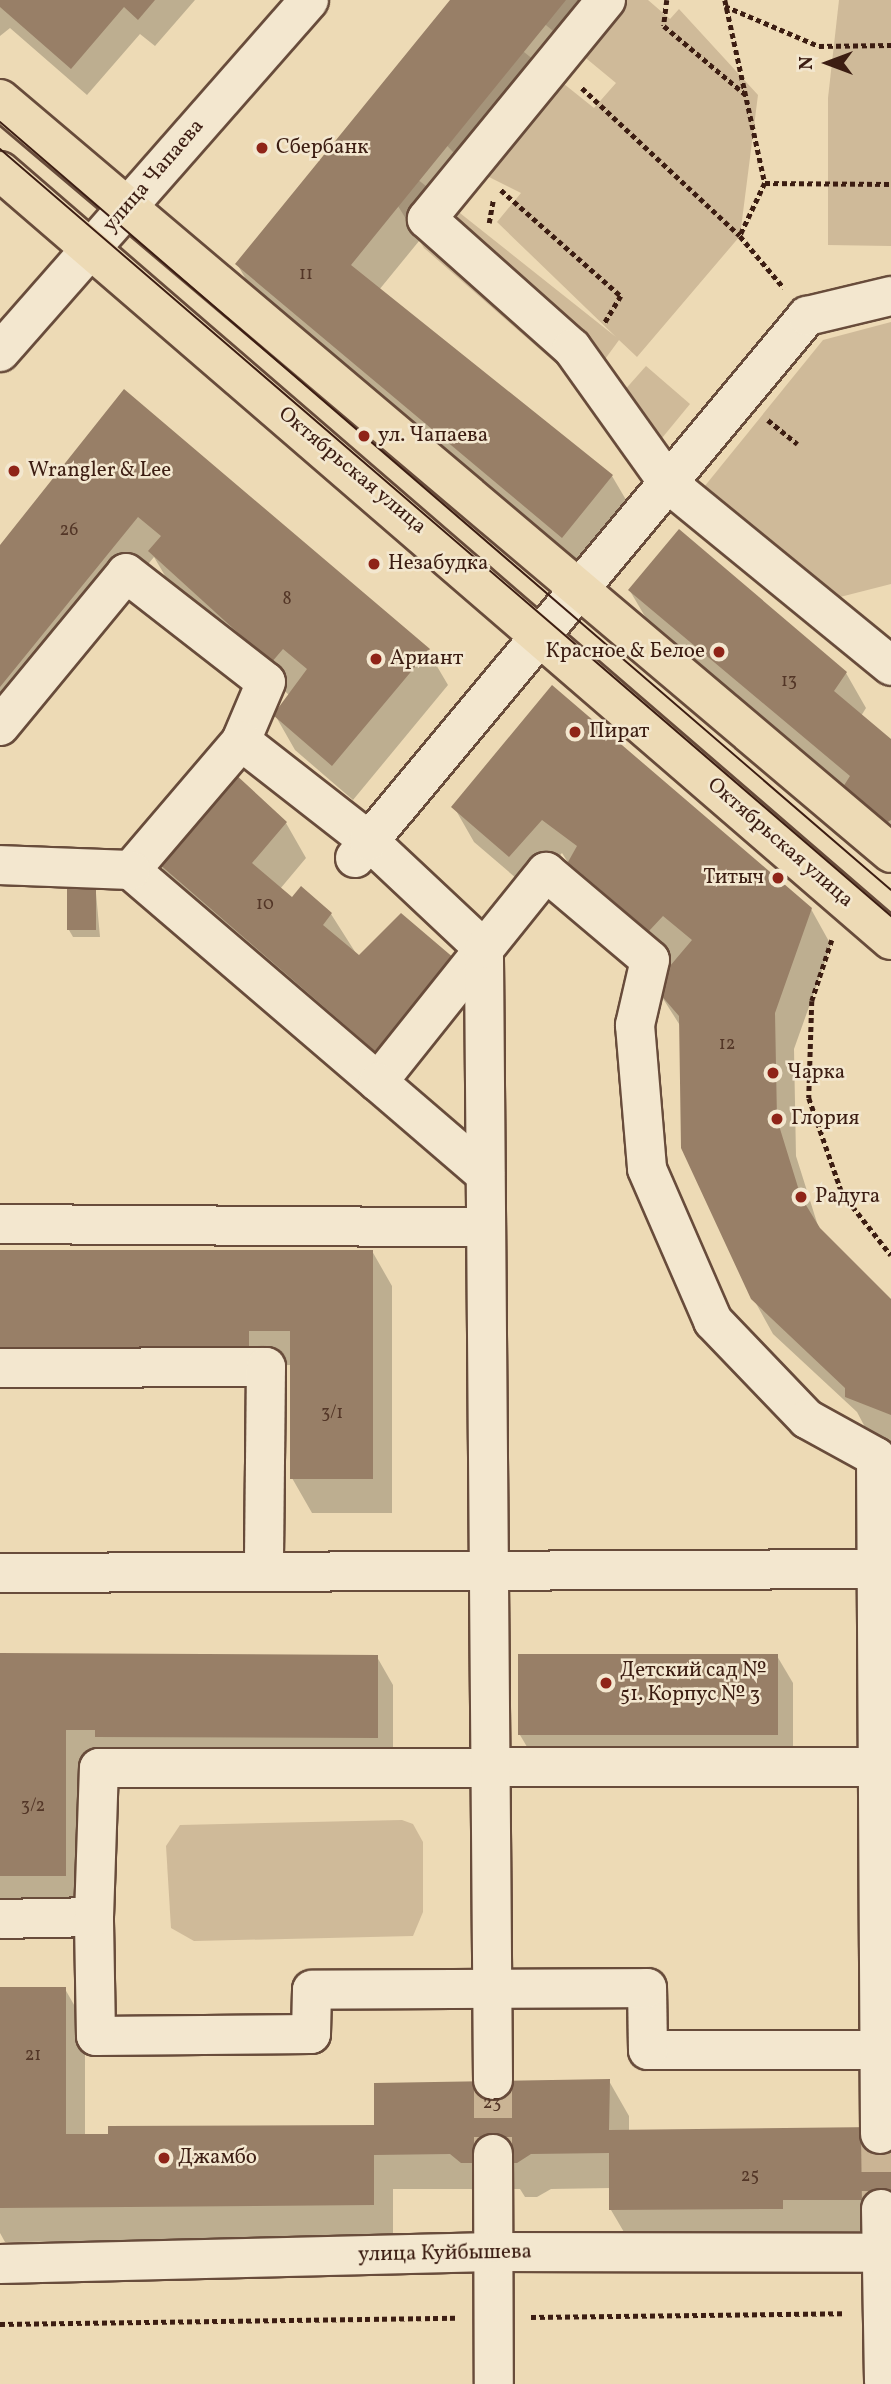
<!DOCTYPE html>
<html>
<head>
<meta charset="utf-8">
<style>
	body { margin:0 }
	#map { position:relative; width:891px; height:2384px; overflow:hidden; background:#eddab5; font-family:Vollkorn,serif }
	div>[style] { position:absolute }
	.green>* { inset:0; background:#cfba99 }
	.shadow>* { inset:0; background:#0003 }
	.building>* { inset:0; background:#987f67 }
	.minor-tunnel>* { height:38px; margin-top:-19px; transform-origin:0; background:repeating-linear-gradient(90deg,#cab494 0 38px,transparent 0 57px) }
	.path>* { height:4.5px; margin-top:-2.25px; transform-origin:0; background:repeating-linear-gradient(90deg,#3c1d12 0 5px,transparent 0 8.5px) }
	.roads { filter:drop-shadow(2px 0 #684c3b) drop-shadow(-2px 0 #684c3b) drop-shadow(0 2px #684c3b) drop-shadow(0 -2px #684c3b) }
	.minor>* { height:38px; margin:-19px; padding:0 19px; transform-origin:19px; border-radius:19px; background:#f3e7cf }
	.major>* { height:38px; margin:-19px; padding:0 19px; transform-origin:19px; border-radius:19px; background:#eddab5 }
	.tram>* { height:2px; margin:-1px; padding:0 1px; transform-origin:1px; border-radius:1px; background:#3c1d12 }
	.dots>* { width:19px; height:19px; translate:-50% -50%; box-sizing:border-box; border:4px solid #f3e7cf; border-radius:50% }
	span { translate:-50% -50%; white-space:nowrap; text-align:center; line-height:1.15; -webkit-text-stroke:5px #f3e7cf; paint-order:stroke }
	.number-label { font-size:18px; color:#533627 }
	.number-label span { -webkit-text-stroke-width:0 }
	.poi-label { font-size:21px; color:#3c1d12 }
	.left { translate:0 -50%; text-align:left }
	.right { translate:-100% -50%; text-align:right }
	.street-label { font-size:21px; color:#3c1d12 }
	.north { position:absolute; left:793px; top:28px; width:70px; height:70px; -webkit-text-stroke:5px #f3e7cf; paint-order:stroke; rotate:270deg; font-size:19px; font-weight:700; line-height:28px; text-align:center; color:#3c1d12 }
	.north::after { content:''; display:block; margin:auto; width:24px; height:32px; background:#3c1d12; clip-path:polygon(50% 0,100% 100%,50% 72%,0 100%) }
</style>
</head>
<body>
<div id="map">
	<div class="green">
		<i style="clip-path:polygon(559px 0,648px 0,670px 19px,679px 9px,758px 95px,740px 236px,637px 357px,619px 340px,584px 388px,424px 248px,393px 198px,412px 175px,616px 337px,497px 222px,521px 193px,465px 165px,439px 137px,519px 48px,594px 108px,616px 83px,541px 21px)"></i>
		<i style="clip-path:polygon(839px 0,891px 0,891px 246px,828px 245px,828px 98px)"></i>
		<i style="clip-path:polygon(891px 322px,891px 584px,840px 597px,704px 487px,823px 340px)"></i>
		<i style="clip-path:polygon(646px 366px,690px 404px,653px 449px,607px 410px)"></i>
		<i style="clip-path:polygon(402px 1820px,413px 1824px,423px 1842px,423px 1912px,413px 1936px,194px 1941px,171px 1928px,166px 1846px,180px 1825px)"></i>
	</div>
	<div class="shadow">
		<i style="clip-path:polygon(0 0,195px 0,155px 46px,140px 34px,87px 95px,10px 28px,0 36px)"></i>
		<i style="clip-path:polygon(452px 0,616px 0,379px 290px,612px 476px,632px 510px,583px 572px,257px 298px,237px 264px)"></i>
		<i style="clip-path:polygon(125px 392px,428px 651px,448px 685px,353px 800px,295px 750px,275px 715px,289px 695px,171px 586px,154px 557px,0 746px,0 547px)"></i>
		<i style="clip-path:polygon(630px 591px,846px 673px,866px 708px,861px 716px,891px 741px,891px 843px,866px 822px,847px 789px,650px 625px)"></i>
		<i style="clip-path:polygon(552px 687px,811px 909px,831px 945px,794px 1049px,796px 1156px,819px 1229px,891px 1302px,891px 1441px,867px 1431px,857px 1412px,773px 1334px,753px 1298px,681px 1027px,655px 986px,672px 966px,590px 897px,562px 853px,530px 890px,474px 842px,454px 807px)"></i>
		<i style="clip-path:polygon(286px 823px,306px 858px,280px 889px,292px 900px,301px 888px,331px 914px,359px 958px,473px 995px,396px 1084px,180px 898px,160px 864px)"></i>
		<i style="clip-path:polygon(95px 882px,100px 937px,73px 937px,69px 930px)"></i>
		<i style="clip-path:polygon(372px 1251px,392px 1286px,392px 1513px,312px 1513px,292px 1478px,292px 1365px,268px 1365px,0 1252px)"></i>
		<i style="clip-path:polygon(0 1655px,377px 1657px,393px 1685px,393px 1765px,81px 1757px,81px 1903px,0 1902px)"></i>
		<i style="clip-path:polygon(777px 1656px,793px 1683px,793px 1762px,536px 1762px,520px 1735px)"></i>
		<i style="clip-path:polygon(0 1989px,65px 1989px,85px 2024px,85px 2135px,376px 2127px,609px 2081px,629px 2116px,629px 2132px,876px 2129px,891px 2243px,631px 2244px,611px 2210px,611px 2188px,551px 2189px,537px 2197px,525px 2197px,520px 2189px,495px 2189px,495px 2197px,471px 2189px,393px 2189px,393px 2239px,5px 2242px,0 2233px)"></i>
	</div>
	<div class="building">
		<i style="clip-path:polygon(0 0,155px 0,138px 20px,124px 7px,71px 69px,0 7px)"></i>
		<i style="clip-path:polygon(450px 0,566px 0,351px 265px,613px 475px,562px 538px,235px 264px)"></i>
		<i style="clip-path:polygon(124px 389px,430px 649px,332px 766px,273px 715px,307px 669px,283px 649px,271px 663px,148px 551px,161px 536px,138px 517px,0 687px,0 545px)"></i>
		<i style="clip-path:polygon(679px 529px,847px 672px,834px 691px,891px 739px,891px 820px,886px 823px,843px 787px,850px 776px,628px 590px)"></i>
		<i style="clip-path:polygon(552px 685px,812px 908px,775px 1013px,777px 1119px,801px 1197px,820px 1228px,891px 1299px,891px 1415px,845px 1397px,845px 1388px,751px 1299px,681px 1148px,679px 1016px,653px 986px,692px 940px,663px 916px,649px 931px,568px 862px,577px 846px,542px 820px,509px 857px,451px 807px)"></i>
		<i style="clip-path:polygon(234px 773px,287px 822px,252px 863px,292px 897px,301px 886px,332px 913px,323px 925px,359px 955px,401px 913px,455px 959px,375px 1051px,158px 863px)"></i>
		<i style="clip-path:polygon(67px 881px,96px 881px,96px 930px,67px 930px)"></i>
		<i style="clip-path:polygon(0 1250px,373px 1250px,373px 1479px,290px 1479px,290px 1331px,249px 1331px,249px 1348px,0 1349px)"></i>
		<i style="clip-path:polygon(0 1653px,378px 1655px,378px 1738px,95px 1737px,95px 1730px,66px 1730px,66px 1876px,0 1876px)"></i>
		<i style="clip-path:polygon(518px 1654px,778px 1654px,778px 1735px,518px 1735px)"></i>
		<i style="clip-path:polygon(0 1987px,66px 1987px,66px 2134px,108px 2134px,108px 2126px,374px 2125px,374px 2083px,610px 2079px,609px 2130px,877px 2127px,891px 2134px,891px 2209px,863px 2209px,863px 2200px,783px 2200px,783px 2209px,609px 2210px,609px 2153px,531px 2154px,517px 2163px,461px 2163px,450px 2154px,374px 2155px,374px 2205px,0 2208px)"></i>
	</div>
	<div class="minor-tunnel">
		<i style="left:493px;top:2080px;width:74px;rotate:90deg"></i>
		<i style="left:880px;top:2134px;width:75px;rotate:89.2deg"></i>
	</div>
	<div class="path">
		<i style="left:667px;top:0;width:26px;rotate:97deg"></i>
		<i style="left:664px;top:26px;width:106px;rotate:40deg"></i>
		<i style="left:725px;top:0;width:187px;rotate:77.7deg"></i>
		<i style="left:765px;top:183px;width:59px;rotate:115.3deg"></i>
		<i style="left:740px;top:236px;width:68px;rotate:49.8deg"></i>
		<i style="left:725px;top:6px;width:102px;rotate:23.1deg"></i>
		<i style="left:819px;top:46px;width:72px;rotate:-0.8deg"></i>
		<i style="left:582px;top:88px;width:216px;rotate:43.1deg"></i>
		<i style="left:765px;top:183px;width:126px;rotate:0.5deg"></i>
		<i style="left:501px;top:190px;width:160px;rotate:41.5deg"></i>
		<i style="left:621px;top:296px;width:33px;rotate:121deg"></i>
		<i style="left:489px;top:223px;width:23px;rotate:-80deg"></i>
		<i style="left:768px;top:420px;width:38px;rotate:39deg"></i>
		<i style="left:832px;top:940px;width:64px;rotate:108.2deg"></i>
		<i style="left:812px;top:1001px;width:97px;rotate:91.8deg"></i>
		<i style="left:809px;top:1098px;width:101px;rotate:70.8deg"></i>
		<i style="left:842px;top:1193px;width:79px;rotate:51.7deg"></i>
		<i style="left:531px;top:2317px;width:314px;rotate:-0.7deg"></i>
		<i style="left:0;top:2324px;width:456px;rotate:-0.8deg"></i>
	</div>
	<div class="roads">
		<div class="minor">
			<i style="left:606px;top:0;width:283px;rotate:129.3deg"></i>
			<i style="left:427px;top:219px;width:194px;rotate:41.7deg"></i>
			<i style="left:572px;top:348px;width:167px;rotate:54.5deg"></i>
			<i style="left:669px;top:484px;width:287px;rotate:39.3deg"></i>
			<i style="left:0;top:352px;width:468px;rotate:-48.7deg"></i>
			<i style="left:0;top:726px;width:198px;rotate:-50.5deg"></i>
			<i style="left:126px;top:573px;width:177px;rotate:37.9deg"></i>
			<i style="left:266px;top:682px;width:64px;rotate:113deg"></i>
			<i style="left:355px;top:858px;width:22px;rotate:-51deg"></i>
			<i style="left:369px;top:841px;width:158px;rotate:43.2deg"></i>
			<i style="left:484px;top:949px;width:170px;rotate:128.6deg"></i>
			<i style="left:378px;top:1082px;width:326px;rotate:-139.4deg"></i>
			<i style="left:131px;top:870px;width:170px;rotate:-49.5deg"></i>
			<i style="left:241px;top:741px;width:162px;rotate:38deg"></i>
			<i style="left:369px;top:841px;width:684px;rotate:-50.16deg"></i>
			<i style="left:807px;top:316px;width:86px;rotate:-13.4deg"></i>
			<i style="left:0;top:865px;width:131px;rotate:2.2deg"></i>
			<i style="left:378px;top:1082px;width:141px;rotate:40.7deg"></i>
			<i style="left:0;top:1224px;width:485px;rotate:0.4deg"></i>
			<i style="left:0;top:1368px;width:266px;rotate:-0.2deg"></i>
			<i style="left:266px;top:1367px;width:201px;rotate:90.6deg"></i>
			<i style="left:0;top:1573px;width:875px;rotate:-0.26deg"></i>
			<i style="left:0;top:1919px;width:94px;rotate:-1.2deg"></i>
			<i style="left:876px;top:2050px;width:228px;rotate:180deg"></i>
			<i style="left:648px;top:2050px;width:62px;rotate:-90.9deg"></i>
			<i style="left:647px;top:1988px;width:335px;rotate:179.7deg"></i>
			<i style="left:312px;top:1990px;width:44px;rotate:91.3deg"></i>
			<i style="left:311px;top:2034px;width:215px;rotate:179.5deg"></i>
			<i style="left:96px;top:2036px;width:119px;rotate:-91deg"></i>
			<i style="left:94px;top:1917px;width:149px;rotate:-88.1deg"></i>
			<i style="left:99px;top:1768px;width:778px;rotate:-0.07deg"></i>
			<i style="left:493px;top:2080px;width:1131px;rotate:-90.46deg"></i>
			<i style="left:484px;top:949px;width:99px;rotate:-51.2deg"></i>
			<i style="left:546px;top:872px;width:136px;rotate:40.2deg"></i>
			<i style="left:650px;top:960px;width:67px;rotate:103deg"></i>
			<i style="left:635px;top:1025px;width:144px;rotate:85.2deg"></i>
			<i style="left:647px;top:1169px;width:166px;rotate:66.5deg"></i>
			<i style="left:713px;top:1321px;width:136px;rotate:46.2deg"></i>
			<i style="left:807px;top:1419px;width:79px;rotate:28.8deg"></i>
			<i style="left:876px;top:1457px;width:677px;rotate:89.66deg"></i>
			<i style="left:493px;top:2154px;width:230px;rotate:89.8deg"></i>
			<i style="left:881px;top:2209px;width:173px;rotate:89deg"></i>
			<i style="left:0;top:2264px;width:493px;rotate:-1.4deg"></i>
			<i style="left:493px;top:2252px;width:398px;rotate:0.1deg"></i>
		</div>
		<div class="major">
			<i style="left:0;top:99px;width:1167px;rotate:40.24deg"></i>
			<i style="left:0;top:171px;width:1177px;rotate:40.8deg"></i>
		</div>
	</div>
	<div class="tram">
		<i style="left:0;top:122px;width:1176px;rotate:40.76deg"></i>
		<i style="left:0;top:149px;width:1176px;rotate:40.72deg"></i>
	</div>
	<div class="dots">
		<i style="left:262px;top:148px;background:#8f2418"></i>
		<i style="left:364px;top:436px;background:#8f2418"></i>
		<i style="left:14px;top:471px;background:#8f2418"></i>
		<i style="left:374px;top:564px;background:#8f2418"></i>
		<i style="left:719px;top:652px;background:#8f2418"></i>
		<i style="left:376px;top:659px;background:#8f2418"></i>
		<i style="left:575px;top:732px;background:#8f2418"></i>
		<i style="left:778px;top:878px;background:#8f2418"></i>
		<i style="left:773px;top:1073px;background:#8f2418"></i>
		<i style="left:777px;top:1119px;background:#8f2418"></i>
		<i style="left:801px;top:1197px;background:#8f2418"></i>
		<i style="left:606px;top:1683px;background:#8f2418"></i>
		<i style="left:164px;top:2158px;background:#8f2418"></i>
	</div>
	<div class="number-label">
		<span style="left:306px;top:275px">11</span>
		<span style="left:69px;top:531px">26</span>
		<span style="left:287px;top:600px">8</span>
		<span style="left:789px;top:682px">13</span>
		<span style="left:265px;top:905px">10</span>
		<span style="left:727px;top:1045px">12</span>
		<span style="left:332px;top:1414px">3/1</span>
		<span style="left:33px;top:1807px">3/2</span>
		<span style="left:33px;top:2056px">21</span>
		<span style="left:492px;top:2104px">23</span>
		<span style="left:750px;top:2177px">25</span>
	</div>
	<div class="poi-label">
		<span class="left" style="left:276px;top:148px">Сбербанк</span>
		<span class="left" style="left:378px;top:436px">ул. Чапаева</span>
		<span class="left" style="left:28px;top:471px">Wrangler &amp; Lee</span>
		<span class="left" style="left:388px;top:564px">Незабудка</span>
		<span class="right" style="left:705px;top:652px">Красное &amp; Белое</span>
		<span class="left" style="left:390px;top:659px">Ариант</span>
		<span class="left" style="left:589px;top:732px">Пират</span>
		<span class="right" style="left:764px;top:878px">Титыч</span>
		<span class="left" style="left:787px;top:1073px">Чарка</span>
		<span class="left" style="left:791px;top:1119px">Глория</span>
		<span class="left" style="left:815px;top:1197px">Радуга</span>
		<span class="left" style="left:620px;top:1683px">Детский сад №<br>51. Корпус № 3</span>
		<span class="left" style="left:178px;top:2158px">Джамбо</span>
	</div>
	<div class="street-label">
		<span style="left:154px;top:176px;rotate:-49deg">улица Чапаева</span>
		<span style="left:352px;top:471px;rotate:40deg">Октябрьская улица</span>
		<span style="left:780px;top:843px;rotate:41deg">Октябрьская улица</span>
		<span style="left:445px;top:2254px;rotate:-1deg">улица Куйбышева</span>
	</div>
	<div class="north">N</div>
</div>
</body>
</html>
